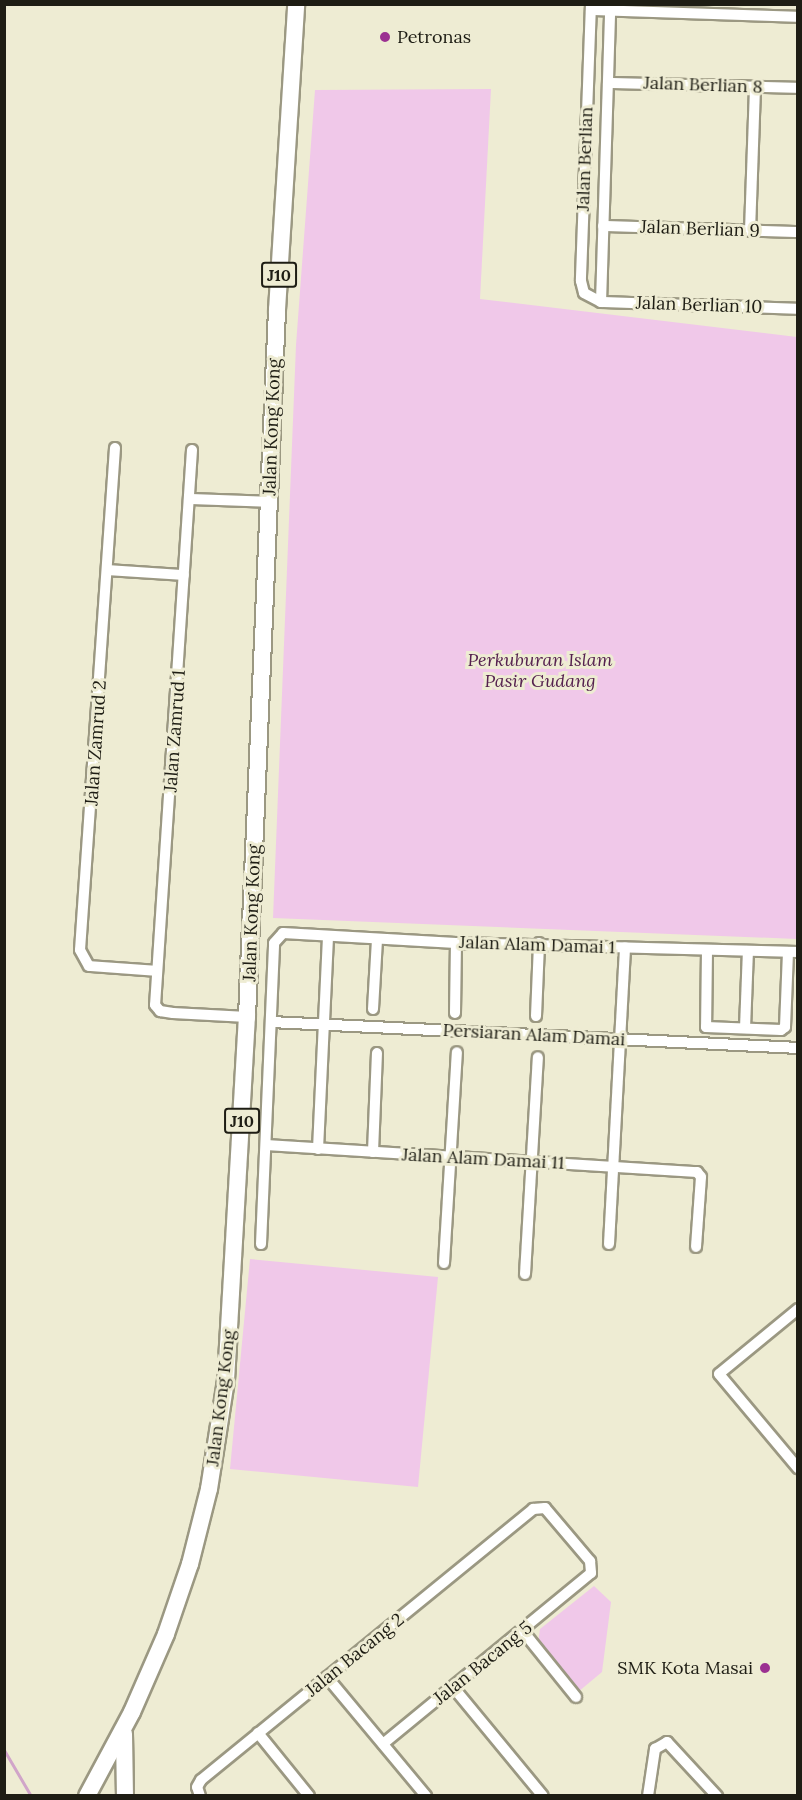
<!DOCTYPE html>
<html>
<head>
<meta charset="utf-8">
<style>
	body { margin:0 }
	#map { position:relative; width:802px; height:1800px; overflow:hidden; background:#eeecd3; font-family:Lora,serif }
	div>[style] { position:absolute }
	.green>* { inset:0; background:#f0c8e9 }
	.stream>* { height:3px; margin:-1.5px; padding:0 1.5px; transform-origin:1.5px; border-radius:1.5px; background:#d1a5c9 }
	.roads { filter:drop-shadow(2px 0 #9b9882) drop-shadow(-2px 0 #9b9882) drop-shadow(0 2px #9b9882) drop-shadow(0 -2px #9b9882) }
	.street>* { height:10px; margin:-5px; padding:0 5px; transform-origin:5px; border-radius:5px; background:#fff }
	.primary>* { height:16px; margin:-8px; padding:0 8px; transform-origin:8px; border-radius:8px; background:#fff }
	.dots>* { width:16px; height:16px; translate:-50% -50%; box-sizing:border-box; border:3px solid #eeecd3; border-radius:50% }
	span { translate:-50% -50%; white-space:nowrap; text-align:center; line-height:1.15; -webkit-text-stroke:6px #eeecd3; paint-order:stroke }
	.shield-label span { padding:2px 4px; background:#eeecd3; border:2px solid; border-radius:4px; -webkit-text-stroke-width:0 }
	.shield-label { font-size:16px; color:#1e1d14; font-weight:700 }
	.poi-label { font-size:18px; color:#1e1d14 }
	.left { translate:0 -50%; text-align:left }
	.right { translate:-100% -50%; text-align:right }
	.street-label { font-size:18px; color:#1e1d14 }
	.park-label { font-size:18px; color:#55214f; font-style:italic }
	.frame { position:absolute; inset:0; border:6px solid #1e1d14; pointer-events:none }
</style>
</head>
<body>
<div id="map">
	<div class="green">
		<i style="clip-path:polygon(491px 89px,480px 299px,797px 337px,797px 939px,273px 918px,296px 345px,315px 90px)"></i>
		<i style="clip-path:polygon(250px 1259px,438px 1277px,418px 1487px,230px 1469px)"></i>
		<i style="clip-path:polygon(594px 1586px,611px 1602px,602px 1672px,578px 1692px,538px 1643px,540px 1629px)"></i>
	</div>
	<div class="stream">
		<i style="left:4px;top:1750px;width:53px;rotate:59.6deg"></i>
	</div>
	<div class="roads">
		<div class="street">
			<i style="left:591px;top:4px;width:277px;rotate:92.1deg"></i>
			<i style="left:581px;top:281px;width:12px;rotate:76deg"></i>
			<i style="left:584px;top:293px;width:19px;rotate:28deg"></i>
			<i style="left:601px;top:302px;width:197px;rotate:2deg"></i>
			<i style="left:591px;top:10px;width:207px;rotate:1.9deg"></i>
			<i style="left:608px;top:83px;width:190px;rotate:1.5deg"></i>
			<i style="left:603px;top:226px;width:195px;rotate:1.8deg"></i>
			<i style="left:750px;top:231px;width:144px;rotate:-88deg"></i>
			<i style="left:601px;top:302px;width:291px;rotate:-88.2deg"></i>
			<i style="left:115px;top:448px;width:503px;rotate:93.99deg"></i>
			<i style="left:80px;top:950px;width:18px;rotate:61deg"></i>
			<i style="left:89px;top:966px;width:68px;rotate:4.2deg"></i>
			<i style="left:192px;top:450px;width:556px;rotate:93.81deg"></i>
			<i style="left:155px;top:1005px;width:8px;rotate:50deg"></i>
			<i style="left:160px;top:1011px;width:13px;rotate:9deg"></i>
			<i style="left:173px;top:1013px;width:74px;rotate:3.1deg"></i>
			<i style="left:189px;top:499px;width:80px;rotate:2.1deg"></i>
			<i style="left:108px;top:570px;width:76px;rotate:3.8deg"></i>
			<i style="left:707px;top:950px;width:77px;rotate:90.7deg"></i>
			<i style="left:706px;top:1027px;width:75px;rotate:2.3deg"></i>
			<i style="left:781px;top:1030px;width:5px;rotate:-37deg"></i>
			<i style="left:785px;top:1027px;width:75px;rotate:-87.7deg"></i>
			<i style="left:373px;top:1009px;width:69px;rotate:-86.7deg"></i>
			<i style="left:455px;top:1013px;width:70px;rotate:-89.2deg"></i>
			<i style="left:536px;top:1016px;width:73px;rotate:-87.6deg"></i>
			<i style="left:271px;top:1022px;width:528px;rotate:2.82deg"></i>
			<i style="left:745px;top:1028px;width:77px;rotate:-87.8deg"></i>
			<i style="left:266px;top:1145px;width:432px;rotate:3.6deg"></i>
			<i style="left:697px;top:1172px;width:6px;rotate:51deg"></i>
			<i style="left:701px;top:1177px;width:70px;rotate:94.1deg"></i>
			<i style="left:318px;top:1149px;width:213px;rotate:-87.3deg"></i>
			<i style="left:373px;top:1152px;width:99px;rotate:-87.7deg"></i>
			<i style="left:261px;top:1244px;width:301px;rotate:-87.5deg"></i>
			<i style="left:274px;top:943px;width:13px;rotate:-48deg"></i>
			<i style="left:283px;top:933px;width:173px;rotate:3.3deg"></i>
			<i style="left:456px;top:943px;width:342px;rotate:1.5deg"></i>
			<i style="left:609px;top:1244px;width:297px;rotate:-86.9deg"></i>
			<i style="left:444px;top:1263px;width:211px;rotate:-86.5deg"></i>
			<i style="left:525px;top:1274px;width:217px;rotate:-86.6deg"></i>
			<i style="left:798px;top:1309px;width:102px;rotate:140.6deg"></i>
			<i style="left:719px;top:1374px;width:123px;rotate:50deg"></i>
			<i style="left:522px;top:1630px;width:86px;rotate:51.1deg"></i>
			<i style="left:327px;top:1677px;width:155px;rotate:50.2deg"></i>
			<i style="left:453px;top:1687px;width:141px;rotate:50.5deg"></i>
			<i style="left:258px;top:1733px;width:81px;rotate:51deg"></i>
			<i style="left:200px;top:1796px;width:9px;rotate:-108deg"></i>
			<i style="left:197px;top:1787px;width:8px;rotate:-60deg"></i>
			<i style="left:201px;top:1780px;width:429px;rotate:-39.2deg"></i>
			<i style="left:533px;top:1509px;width:12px;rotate:-5deg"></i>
			<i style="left:545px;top:1508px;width:70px;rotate:49.7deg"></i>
			<i style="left:590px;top:1561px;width:12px;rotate:85deg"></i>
			<i style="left:591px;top:1573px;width:269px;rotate:140.6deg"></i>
			<i style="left:648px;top:1796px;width:48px;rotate:-81.5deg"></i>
			<i style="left:655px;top:1749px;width:14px;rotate:-30deg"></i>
			<i style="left:667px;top:1742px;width:74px;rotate:47.2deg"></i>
		</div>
		<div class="primary">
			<i style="left:124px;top:1734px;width:62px;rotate:89.1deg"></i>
			<i style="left:87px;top:1796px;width:95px;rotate:-61.8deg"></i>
			<i style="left:132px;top:1712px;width:85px;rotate:-66.4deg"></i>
			<i style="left:166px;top:1634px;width:74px;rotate:-71.1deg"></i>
			<i style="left:190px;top:1564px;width:77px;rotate:-75.8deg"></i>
			<i style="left:209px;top:1489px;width:110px;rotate:-81.1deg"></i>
			<i style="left:226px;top:1380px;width:364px;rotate:-86.7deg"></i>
			<i style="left:247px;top:1017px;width:708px;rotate:-87.57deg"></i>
			<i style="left:277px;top:310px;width:307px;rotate:-86.4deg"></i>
		</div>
	</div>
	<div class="dots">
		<i style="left:385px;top:37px;background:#9b3091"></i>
		<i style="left:765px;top:1668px;background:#9b3091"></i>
	</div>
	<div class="shield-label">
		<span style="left:279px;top:275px">J10</span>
		<span style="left:242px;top:1121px">J10</span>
	</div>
	<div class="poi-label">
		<span class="left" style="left:397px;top:37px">Petronas</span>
		<span class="right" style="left:753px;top:1668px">SMK Kota Masai</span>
	</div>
	<div class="street-label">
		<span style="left:703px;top:85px;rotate:2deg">Jalan Berlian 8</span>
		<span style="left:585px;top:159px;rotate:-88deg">Jalan Berlian</span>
		<span style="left:700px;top:229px;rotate:2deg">Jalan Berlian 9</span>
		<span style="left:699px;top:305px;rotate:2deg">Jalan Berlian 10</span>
		<span style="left:272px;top:427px;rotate:-88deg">Jalan Kong Kong</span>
		<span style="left:175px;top:731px;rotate:-86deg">Jalan Zamrud 1</span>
		<span style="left:96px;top:743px;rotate:-86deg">Jalan Zamrud 2</span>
		<span style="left:252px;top:913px;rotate:-88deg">Jalan Kong Kong</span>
		<span style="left:537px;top:945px;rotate:2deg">Jalan Alam Damai 1</span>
		<span style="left:534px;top:1035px;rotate:3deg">Persiaran Alam Damai</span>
		<span style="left:483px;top:1159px;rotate:3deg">Jalan Alam Damai 11</span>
		<span style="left:221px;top:1398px;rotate:-83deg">Jalan Kong Kong</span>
		<span style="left:355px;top:1655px;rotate:-39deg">Jalan Bacang 2</span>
		<span style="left:483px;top:1663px;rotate:-39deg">Jalan Bacang 5</span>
	</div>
	<div class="park-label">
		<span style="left:540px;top:671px">Perkuburan Islam<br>Pasir Gudang</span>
	</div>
	<div class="frame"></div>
</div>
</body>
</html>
